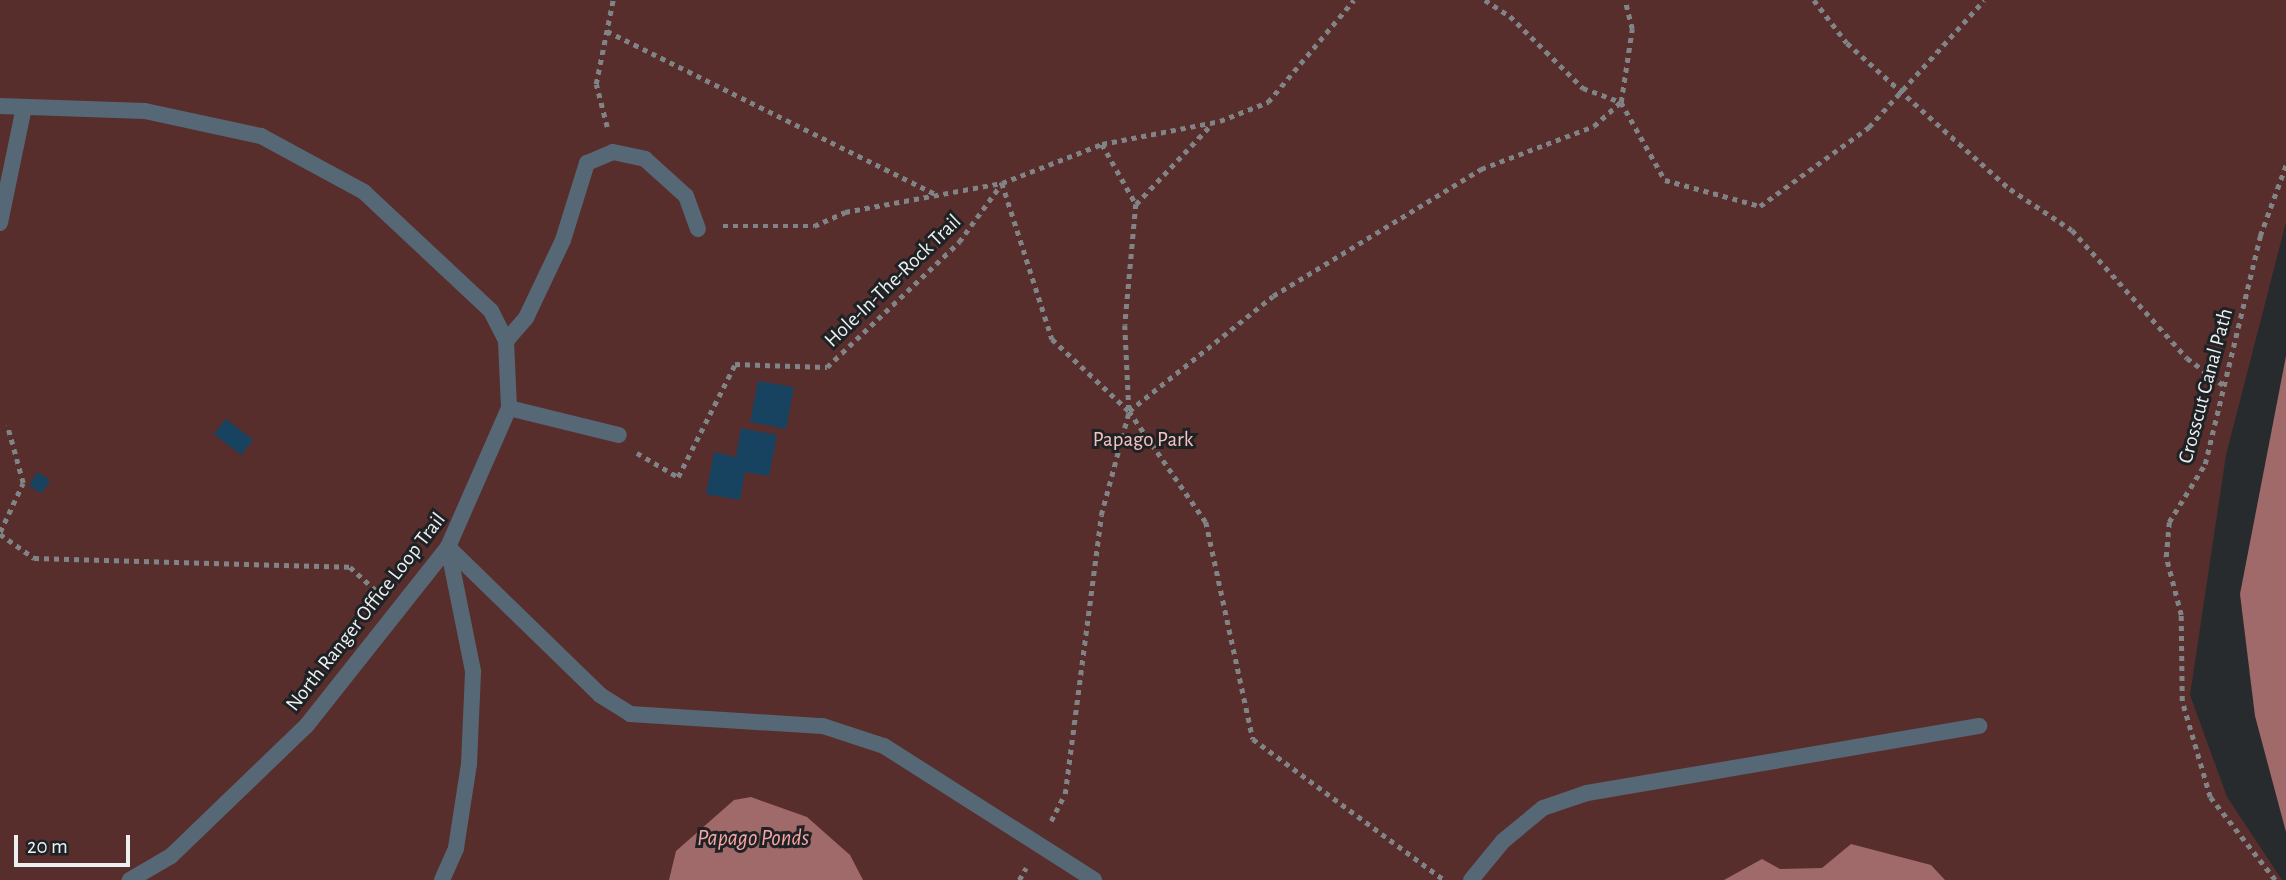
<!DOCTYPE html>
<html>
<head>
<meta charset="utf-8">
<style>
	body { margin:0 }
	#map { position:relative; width:2286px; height:880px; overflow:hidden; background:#282b2e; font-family:"Alegreya Sans",sans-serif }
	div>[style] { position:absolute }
	.green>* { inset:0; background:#582e2d }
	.water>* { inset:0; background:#9f6a69 }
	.building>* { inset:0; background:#174360 }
	.path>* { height:4.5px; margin-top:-2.25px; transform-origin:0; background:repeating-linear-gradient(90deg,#818486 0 5px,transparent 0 10px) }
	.lane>* { height:16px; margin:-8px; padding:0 8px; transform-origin:8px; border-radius:8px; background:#566876 }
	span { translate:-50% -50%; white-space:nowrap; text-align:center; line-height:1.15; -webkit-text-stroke:6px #1f2224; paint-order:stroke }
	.street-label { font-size:21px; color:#edf0f1 }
	.park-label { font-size:21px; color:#f6c2c0 }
	.water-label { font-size:23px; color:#f8a5a3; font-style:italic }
	.scale { position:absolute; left:14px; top:835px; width:116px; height:32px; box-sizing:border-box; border:4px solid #edf0f1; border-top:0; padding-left:9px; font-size:21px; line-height:24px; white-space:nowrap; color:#edf0f1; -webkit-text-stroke:5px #1f2224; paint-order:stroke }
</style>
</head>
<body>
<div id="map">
	<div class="green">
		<i style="clip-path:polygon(0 0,2286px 0,2286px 222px,2226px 455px,2190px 695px,2227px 797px,2282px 880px,0 880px)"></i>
	</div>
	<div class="water">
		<i style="clip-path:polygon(2286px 356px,2286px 832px,2255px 716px,2240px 594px)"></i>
		<i style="clip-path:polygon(751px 797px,807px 817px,850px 855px,863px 880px,669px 880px,676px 851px,734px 800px)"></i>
		<i style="clip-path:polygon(1851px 844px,1931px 865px,1945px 880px,1724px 880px,1762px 859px,1780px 869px,1822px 868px)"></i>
	</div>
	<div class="building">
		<i style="clip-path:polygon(758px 381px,794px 387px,786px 429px,750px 422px)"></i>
		<i style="clip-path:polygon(226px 419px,253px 440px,241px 455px,214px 434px)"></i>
		<i style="clip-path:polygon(741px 428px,777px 435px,769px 476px,745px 472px,740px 500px,706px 494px,714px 452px,736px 457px)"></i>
		<i style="clip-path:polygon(37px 472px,50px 480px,42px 493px,29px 486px)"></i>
	</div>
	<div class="path">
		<i style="left:1485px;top:0;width:30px;rotate:33deg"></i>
		<i style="left:1510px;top:16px;width:103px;rotate:44.6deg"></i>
		<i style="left:1583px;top:88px;width:40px;rotate:20.2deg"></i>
		<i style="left:1621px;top:102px;width:74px;rotate:-81.4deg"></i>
		<i style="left:1632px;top:29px;width:30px;rotate:-104deg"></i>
		<i style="left:1814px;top:0;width:54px;rotate:52.5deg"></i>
		<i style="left:1847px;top:43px;width:219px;rotate:41.9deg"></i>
		<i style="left:2010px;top:189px;width:74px;rotate:33.5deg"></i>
		<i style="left:2072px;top:230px;width:172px;rotate:48.1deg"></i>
		<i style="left:2187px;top:358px;width:49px;rotate:36.6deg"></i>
		<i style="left:607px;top:31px;width:366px;rotate:26.4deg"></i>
		<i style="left:607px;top:127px;width:44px;rotate:-104.3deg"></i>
		<i style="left:596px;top:84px;width:86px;rotate:-78.6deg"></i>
		<i style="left:1102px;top:144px;width:69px;rotate:60.5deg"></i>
		<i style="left:1136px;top:204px;width:121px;rotate:95.2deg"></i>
		<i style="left:1125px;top:325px;width:85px;rotate:87.3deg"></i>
		<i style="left:1002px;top:183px;width:164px;rotate:72.2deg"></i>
		<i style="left:1052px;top:339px;width:105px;rotate:43.1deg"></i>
		<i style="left:1129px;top:411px;width:135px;rotate:55.3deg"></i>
		<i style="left:1206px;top:522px;width:222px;rotate:77.8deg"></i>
		<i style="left:1253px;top:739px;width:237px;rotate:36.4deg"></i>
		<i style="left:1136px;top:204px;width:108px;rotate:-46.5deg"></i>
		<i style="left:723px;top:226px;width:91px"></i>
		<i style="left:814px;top:226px;width:34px;rotate:-24deg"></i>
		<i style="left:845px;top:212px;width:160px;rotate:-10.5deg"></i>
		<i style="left:1002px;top:183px;width:107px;rotate:-21.3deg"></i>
		<i style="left:1102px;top:144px;width:120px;rotate:-11deg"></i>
		<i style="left:1220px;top:121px;width:52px;rotate:-21.6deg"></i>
		<i style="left:1268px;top:102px;width:133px;rotate:-49.9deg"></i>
		<i style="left:637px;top:453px;width:48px;rotate:30.3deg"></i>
		<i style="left:678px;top:477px;width:127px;rotate:-63.2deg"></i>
		<i style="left:735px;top:364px;width:92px;rotate:1.9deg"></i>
		<i style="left:827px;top:367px;width:182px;rotate:-43.4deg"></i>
		<i style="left:959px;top:242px;width:73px;rotate:-53.9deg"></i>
		<i style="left:0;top:532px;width:54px;rotate:-64.9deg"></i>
		<i style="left:23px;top:483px;width:60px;rotate:-105.4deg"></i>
		<i style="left:0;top:534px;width:42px;rotate:35.2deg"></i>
		<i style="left:34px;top:558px;width:316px;rotate:1.6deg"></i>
		<i style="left:350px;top:567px;width:36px;rotate:42deg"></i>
		<i style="left:1051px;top:821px;width:30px;rotate:-63deg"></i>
		<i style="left:1065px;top:794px;width:281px;rotate:-82.6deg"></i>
		<i style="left:1101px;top:515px;width:108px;rotate:-74.9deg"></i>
		<i style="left:1129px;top:411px;width:184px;rotate:-38.6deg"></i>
		<i style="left:1273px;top:296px;width:244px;rotate:-31.4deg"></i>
		<i style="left:1481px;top:169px;width:121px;rotate:-20.8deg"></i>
		<i style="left:1594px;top:126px;width:36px;rotate:-42deg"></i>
		<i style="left:1621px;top:102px;width:90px;rotate:60.6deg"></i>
		<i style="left:1665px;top:180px;width:98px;rotate:15.3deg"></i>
		<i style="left:1760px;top:206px;width:135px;rotate:-35.9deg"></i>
		<i style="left:1869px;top:127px;width:171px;rotate:-47.8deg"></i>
		<i style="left:1019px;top:880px;width:14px;rotate:-60deg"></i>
		<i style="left:2275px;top:880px;width:105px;rotate:-128.1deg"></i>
		<i style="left:2210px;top:797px;width:100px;rotate:-106.3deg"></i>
		<i style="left:2182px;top:701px;width:86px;rotate:-90.7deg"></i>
		<i style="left:2181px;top:615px;width:60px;rotate:-104.5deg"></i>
		<i style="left:2166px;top:557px;width:35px;rotate:-85deg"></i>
		<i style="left:2169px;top:522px;width:68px;rotate:-58.2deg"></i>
		<i style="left:2205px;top:464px;width:235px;rotate:-76.4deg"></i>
		<i style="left:2260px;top:236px;width:76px;rotate:-69.9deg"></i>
	</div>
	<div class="lane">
		<i style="left:0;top:106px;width:145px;rotate:2deg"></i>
		<i style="left:145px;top:111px;width:119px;rotate:12.2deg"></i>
		<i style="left:261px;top:136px;width:117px;rotate:28.5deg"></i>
		<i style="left:364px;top:192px;width:174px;rotate:43.1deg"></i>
		<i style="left:491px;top:311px;width:34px;rotate:63deg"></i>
		<i style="left:506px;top:341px;width:67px;rotate:87.4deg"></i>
		<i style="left:509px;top:408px;width:152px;rotate:113.7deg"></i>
		<i style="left:448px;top:547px;width:228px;rotate:128.4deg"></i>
		<i style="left:306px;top:726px;width:187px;rotate:136.1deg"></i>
		<i style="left:171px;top:856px;width:48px;rotate:149.7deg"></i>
		<i style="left:0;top:223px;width:118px;rotate:-78.3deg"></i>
		<i style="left:506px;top:341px;width:30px;rotate:-49deg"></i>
		<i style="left:526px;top:318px;width:86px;rotate:-64.6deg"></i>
		<i style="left:563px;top:240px;width:81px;rotate:-72.7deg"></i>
		<i style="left:587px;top:163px;width:28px;rotate:-23deg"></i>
		<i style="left:613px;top:152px;width:33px;rotate:12deg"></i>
		<i style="left:645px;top:159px;width:55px;rotate:42.1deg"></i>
		<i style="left:686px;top:196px;width:35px;rotate:70deg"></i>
		<i style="left:509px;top:408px;width:113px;rotate:13.8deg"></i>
		<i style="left:448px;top:547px;width:212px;rotate:44.2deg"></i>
		<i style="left:600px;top:695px;width:36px;rotate:32deg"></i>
		<i style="left:630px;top:714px;width:193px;rotate:3.6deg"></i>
		<i style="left:823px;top:726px;width:64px;rotate:18.2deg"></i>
		<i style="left:884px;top:746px;width:249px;rotate:32.5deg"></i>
		<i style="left:442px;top:880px;width:35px;rotate:-66deg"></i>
		<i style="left:456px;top:848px;width:85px;rotate:-81.2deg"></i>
		<i style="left:469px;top:764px;width:93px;rotate:-87.5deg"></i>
		<i style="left:473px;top:671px;width:126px;rotate:-101.4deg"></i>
		<i style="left:1471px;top:880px;width:50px;rotate:-50.6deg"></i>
		<i style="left:1503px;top:841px;width:52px;rotate:-39.5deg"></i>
		<i style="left:1543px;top:808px;width:46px;rotate:-18.8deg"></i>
		<i style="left:1587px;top:793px;width:398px;rotate:-9.7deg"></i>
	</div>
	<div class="street-label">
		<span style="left:893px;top:281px;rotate:-44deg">Hole-In-The-Rock Trail</span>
		<span style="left:2206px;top:386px;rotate:-75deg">Crosscut Canal Path</span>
		<span style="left:366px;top:612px;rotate:-52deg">North Ranger Office Loop Trail</span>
	</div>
	<div class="park-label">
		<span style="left:1143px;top:440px">Papago Park</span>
	</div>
	<div class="water-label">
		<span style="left:753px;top:839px">Papago Ponds</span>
	</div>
	<div class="scale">20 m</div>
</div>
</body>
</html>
